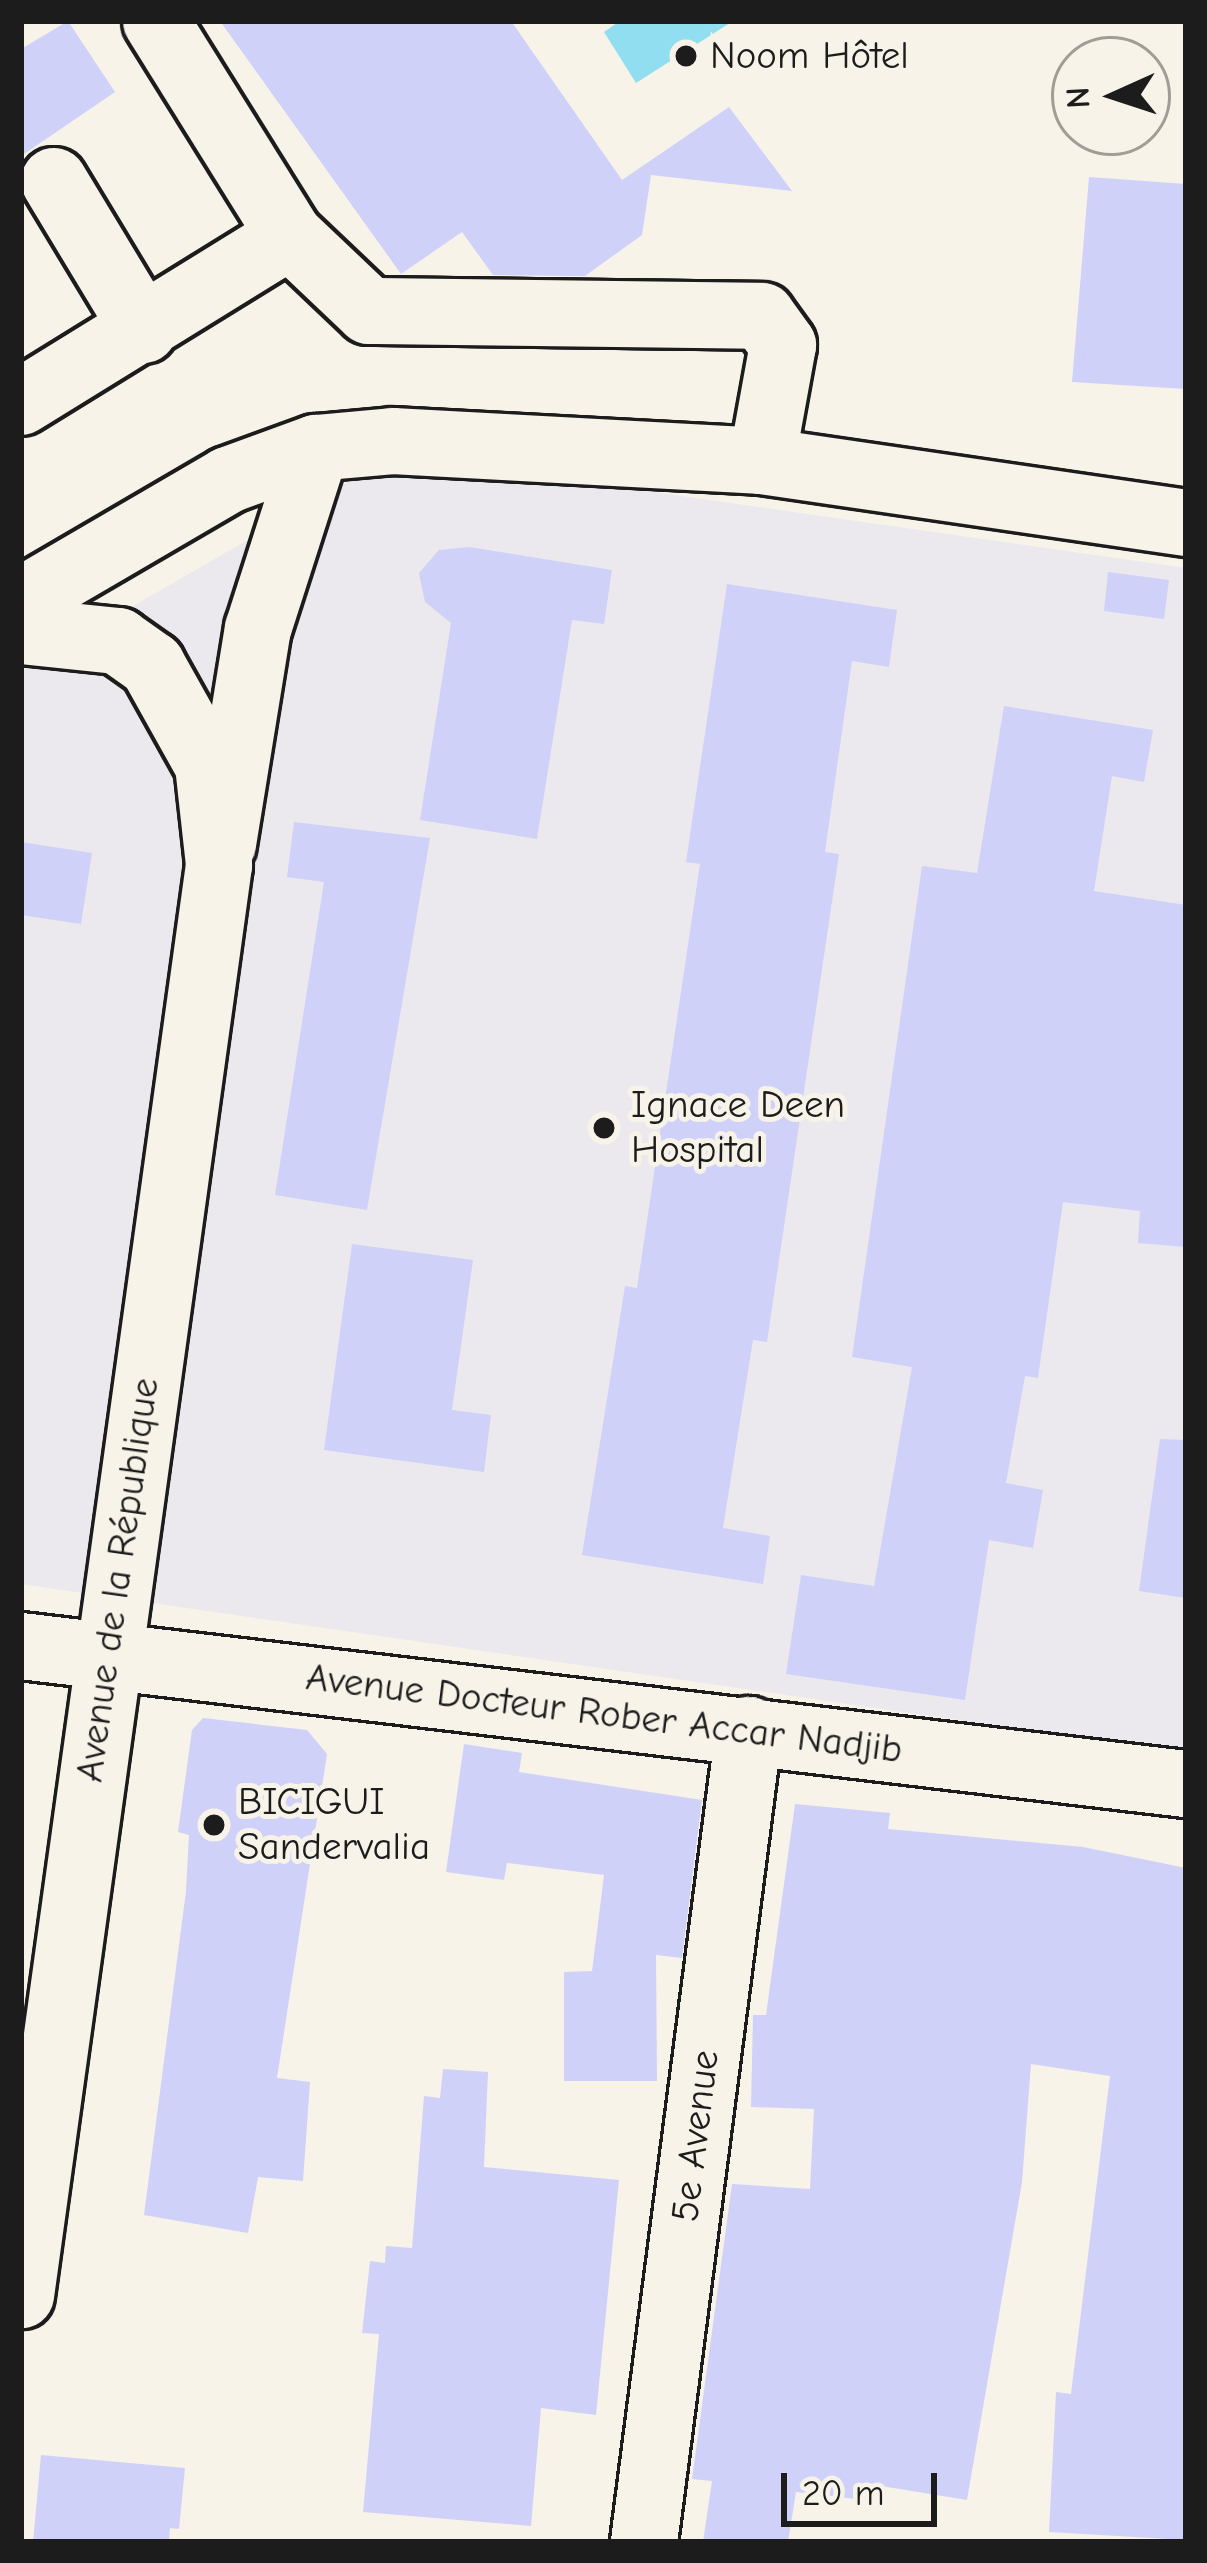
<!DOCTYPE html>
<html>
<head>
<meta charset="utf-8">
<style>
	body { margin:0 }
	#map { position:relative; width:1207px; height:2563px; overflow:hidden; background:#f7f3e8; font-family:"Comic Neue",sans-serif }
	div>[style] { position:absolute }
	.built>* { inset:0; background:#ebe9ed }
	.water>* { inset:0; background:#90deef }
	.building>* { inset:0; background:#cfd1f9 }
	.roads { filter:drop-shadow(3px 0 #1c1c1c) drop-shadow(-3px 0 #1c1c1c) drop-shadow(0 3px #1c1c1c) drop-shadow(0 -3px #1c1c1c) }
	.minor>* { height:66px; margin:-33px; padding:0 33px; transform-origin:33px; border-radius:33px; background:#f7f3e8 }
	.major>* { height:66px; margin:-33px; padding:0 33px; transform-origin:33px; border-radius:33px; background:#f7f3e8 }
	.dots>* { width:33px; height:33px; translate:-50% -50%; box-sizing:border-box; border:6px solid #f7f3e8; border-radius:50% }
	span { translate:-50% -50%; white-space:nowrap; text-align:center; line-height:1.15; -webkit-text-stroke:10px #f7f3e8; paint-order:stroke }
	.poi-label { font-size:39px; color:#1c1c1c }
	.left { translate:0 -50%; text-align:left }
	.street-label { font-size:39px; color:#1c1c1c }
	.frame { position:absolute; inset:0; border:24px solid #1c1c1c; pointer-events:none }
	.north { position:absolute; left:1051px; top:36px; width:120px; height:120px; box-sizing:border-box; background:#f7f3e8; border:3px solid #9f9d96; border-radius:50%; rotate:267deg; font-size:33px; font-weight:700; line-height:48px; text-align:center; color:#1c1c1c }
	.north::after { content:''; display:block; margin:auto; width:42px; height:54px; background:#1c1c1c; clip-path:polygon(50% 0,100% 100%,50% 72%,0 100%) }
	.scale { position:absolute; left:781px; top:2473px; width:156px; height:54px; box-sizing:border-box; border:6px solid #1c1c1c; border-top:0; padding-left:15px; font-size:36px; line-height:42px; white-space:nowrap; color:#1c1c1c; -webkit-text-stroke:9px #f7f3e8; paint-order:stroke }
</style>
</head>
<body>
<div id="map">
	<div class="built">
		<i style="clip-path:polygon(394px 455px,1186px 568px,1186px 1753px,21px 1584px,21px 671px)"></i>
	</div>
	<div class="water">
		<i style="clip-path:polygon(620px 21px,733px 21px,636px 83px,604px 32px)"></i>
	</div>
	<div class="building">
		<i style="clip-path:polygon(68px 21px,115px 92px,21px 156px,21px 49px)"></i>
		<i style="clip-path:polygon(220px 21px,511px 21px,622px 180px,729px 107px,792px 191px,651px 175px,642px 235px,585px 276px,493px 275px,462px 232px,401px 274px)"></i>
		<i style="clip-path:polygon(1089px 177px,1186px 184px,1186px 389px,1072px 382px)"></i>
		<i style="clip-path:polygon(469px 547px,612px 570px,604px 624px,572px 620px,537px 839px,420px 820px,451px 623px,425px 602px,419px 573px,439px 550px)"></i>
		<i style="clip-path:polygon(1108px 572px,1169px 580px,1164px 619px,1104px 611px)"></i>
		<i style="clip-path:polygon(727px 584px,897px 610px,889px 667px,852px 661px,825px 852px,839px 854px,767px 1342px,753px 1340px,723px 1528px,770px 1536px,763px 1584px,582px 1555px,625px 1286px,637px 1288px,700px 864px,686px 862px)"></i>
		<i style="clip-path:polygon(1004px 706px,1153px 730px,1144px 782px,1112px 776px,1094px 891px,1186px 905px,1186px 1247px,1138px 1243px,1140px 1211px,1063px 1202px,1038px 1378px,1025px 1376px,1006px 1483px,1043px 1490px,1033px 1548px,989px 1540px,965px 1700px,786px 1674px,801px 1575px,874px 1586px,912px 1367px,852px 1357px,922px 866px,977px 873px)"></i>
		<i style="clip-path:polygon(294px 822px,430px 838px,367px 1210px,275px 1195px,324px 882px,287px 877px)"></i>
		<i style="clip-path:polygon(21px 842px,92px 853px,81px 924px,21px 915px)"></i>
		<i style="clip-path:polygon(352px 1244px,473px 1260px,452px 1410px,491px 1415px,484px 1472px,324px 1450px)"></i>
		<i style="clip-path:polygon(1160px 1439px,1186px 1440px,1186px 1598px,1139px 1591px)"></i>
		<i style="clip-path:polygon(203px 1718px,307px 1730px,327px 1754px,277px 2078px,310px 2082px,303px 2181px,258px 2177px,248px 2233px,144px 2215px,186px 1891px,189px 1835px,178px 1832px,192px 1730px)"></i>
		<i style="clip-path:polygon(464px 1744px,522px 1753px,519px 1772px,702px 1800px,682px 1958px,656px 1955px,657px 2081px,564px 2081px,564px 1972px,592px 1971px,604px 1875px,507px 1863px,504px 1880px,446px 1872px)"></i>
		<i style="clip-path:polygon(795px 1804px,890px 1813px,888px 1829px,1083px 1847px,1186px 1868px,1186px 2540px,1049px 2532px,1056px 2392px,1071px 2394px,1110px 2076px,1031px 2064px,1022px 2182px,967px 2500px,875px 2485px,873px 2501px,796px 2492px,788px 2542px,703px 2542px,712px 2481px,692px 2479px,732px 2184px,810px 2189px,814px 2109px,751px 2107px,753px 2015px,766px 2015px)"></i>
		<i style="clip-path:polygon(443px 2069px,488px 2072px,484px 2167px,619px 2180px,596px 2415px,541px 2408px,531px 2526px,363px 2512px,379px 2334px,362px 2333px,370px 2261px,385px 2263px,386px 2246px,412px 2248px,424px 2096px,440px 2098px)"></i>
		<i style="clip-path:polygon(41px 2455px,185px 2468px,179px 2529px,170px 2528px,169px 2542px,33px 2542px)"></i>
	</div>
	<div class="roads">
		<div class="minor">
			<i style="left:156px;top:21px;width:253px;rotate:58.1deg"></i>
			<i style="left:54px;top:181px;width:174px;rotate:58.9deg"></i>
			<i style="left:21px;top:402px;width:316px;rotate:-31.7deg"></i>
			<i style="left:290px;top:236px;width:109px;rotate:43.5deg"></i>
			<i style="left:369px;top:311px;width:393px;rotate:0.7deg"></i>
			<i style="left:762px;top:316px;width:36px;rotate:54deg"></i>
			<i style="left:783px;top:345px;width:118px;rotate:100.3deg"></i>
			<i style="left:21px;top:601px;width:240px;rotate:-30.3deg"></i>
			<i style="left:228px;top:480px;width:94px;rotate:-20deg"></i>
			<i style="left:316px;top:448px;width:77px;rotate:-5.2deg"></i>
			<i style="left:393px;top:441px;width:370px;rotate:3.1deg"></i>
			<i style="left:762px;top:461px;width:429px;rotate:8.3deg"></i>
			<i style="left:223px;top:844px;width:218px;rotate:-80.8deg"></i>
			<i style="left:258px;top:629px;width:190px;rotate:-72.2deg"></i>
			<i style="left:21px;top:1646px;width:1173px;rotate:6.76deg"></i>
			<i style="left:644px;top:2542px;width:819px;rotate:-82.63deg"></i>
		</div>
		<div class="major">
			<i style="left:21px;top:631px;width:98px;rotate:5.9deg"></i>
			<i style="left:118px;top:641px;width:42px;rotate:35.2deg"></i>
			<i style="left:152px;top:665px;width:115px;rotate:60.8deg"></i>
			<i style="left:208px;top:765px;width:101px;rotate:83.7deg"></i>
			<i style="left:219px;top:865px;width:1444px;rotate:97.88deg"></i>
		</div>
	</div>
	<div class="dots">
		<i style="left:686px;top:56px;background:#1c1c1c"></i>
		<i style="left:604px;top:1128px;background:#1c1c1c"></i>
		<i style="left:214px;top:1825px;background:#1c1c1c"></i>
	</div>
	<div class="poi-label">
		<span class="left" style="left:710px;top:56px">Noom Hôtel</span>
		<span class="left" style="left:631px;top:1128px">Ignace Deen<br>Hospital</span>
		<span class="left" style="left:238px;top:1825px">BICIGUI<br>Sandervalia</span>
	</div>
	<div class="street-label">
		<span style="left:118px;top:1580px;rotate:-82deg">Avenue de la République</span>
		<span style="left:604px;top:1714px;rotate:7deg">Avenue Docteur Rober Accar Nadjib</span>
		<span style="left:696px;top:2136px;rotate:-83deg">5e Avenue</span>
	</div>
	<div class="frame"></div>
	<div class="north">N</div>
	<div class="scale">20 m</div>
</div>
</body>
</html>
